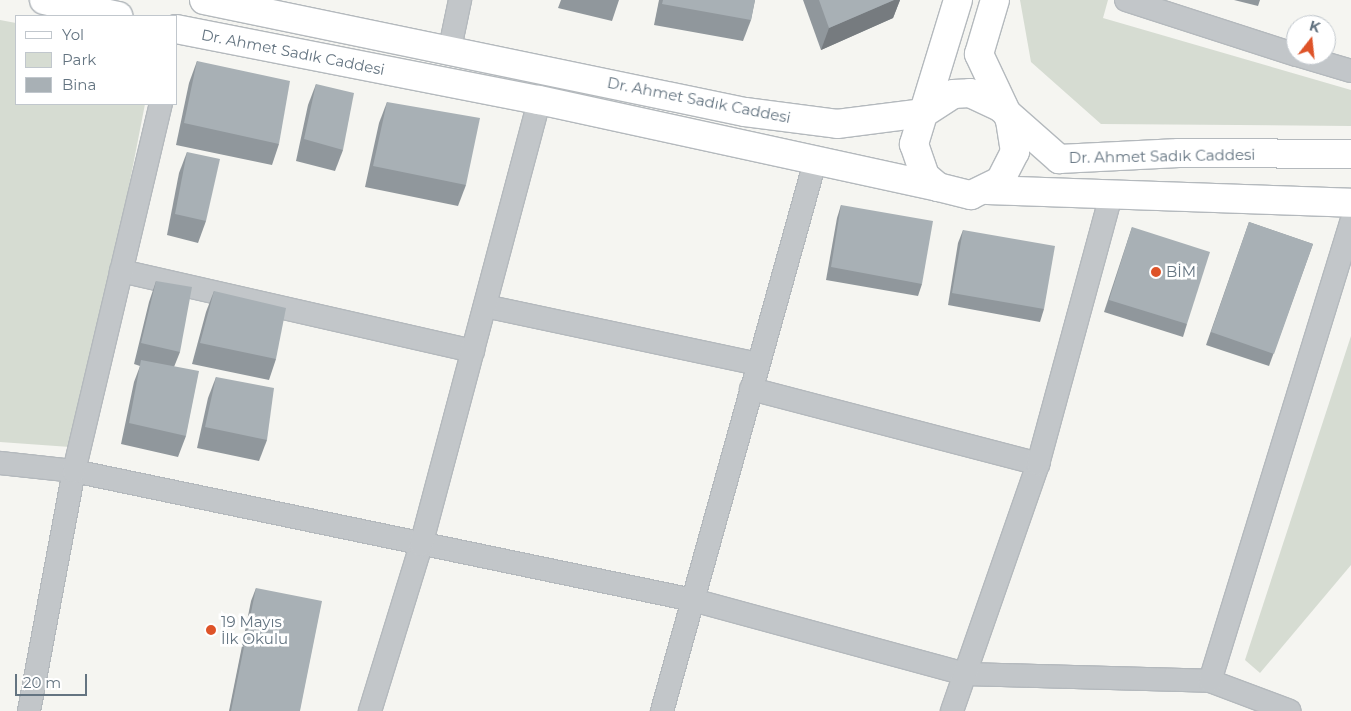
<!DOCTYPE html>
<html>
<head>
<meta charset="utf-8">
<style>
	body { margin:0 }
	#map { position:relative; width:1351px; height:711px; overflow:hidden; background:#f5f5f1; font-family:Montserrat,sans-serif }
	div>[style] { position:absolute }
	.green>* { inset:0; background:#d6dcd2 }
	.roads { filter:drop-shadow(1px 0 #b4b9bd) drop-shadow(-1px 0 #b4b9bd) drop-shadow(0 1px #b4b9bd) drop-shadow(0 -1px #b4b9bd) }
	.street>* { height:22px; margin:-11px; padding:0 11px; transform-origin:11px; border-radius:11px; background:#c2c6c9 }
	.secondary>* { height:28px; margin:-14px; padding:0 14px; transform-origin:14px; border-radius:14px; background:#fff }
	.wall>* { inset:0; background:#90979c }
	.shaded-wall>* { inset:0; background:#767b7f }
	.building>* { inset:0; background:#a8b0b5 }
	.dots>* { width:14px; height:14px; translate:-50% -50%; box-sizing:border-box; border:2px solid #fff; border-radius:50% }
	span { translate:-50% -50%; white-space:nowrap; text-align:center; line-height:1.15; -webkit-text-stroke:5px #fff; paint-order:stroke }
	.street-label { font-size:15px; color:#647481 }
	.poi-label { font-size:15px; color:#647481 }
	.left { translate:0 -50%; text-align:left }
	.legend { position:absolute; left:15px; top:15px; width:162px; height:90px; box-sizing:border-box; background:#fff; border:1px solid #c1c7cd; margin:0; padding:6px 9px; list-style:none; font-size:15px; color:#647481 }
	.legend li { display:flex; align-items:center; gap:10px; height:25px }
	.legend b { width:25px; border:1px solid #c1c7cd }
	.north { position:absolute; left:1286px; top:15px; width:50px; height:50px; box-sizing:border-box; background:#fff; border:1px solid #c1c7cd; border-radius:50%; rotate:16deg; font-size:14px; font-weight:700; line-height:20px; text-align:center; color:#647481 }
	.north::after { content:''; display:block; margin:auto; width:18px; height:22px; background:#de5328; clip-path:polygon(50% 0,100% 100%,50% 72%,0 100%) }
	.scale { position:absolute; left:15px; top:674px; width:72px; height:22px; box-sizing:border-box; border:2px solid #647481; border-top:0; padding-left:6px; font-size:15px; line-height:18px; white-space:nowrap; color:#647481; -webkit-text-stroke:4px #fff; paint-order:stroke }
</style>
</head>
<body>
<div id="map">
	<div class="green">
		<i style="clip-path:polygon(1020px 0,1108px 0,1103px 18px,1351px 90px,1351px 126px,1101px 124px,1031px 62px)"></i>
		<i style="clip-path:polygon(0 20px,16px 23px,16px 104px,145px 104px,80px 438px,70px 447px,0 442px)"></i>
		<i style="clip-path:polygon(1351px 336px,1351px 565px,1260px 673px,1245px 660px)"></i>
	</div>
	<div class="roads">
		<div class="street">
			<i style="left:1126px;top:0;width:179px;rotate:17.9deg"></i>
			<i style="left:450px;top:48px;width:49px;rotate:-78.2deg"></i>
			<i style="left:1297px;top:55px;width:56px;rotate:16.5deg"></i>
			<i style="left:121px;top:271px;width:361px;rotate:12.8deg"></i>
			<i style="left:485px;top:306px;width:279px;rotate:12deg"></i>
			<i style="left:751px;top:389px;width:297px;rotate:14.6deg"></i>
			<i style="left:0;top:463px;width:74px;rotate:6.2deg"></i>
			<i style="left:74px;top:471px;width:632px;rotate:11.77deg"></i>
			<i style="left:693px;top:600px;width:282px;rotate:15.2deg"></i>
			<i style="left:965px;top:674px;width:245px;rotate:1.6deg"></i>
			<i style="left:1210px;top:681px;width:85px;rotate:20.6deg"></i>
			<i style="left:1210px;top:681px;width:480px;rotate:-72.9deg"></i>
			<i style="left:29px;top:711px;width:244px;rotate:-79.4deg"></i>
			<i style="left:74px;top:471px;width:377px;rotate:-76.7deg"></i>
			<i style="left:370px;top:711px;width:174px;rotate:-72.9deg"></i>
			<i style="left:421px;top:545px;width:460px;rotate:-75.1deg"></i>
			<i style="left:662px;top:711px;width:570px;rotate:-74.43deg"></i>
			<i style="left:952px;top:711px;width:262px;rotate:-70.8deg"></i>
			<i style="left:1038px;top:464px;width:278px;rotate:-74.8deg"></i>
		</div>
		<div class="secondary">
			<i style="left:44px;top:0;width:76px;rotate:12.2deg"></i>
			<i style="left:204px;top:0;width:552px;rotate:11.7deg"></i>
			<i style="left:745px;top:112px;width:93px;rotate:7.4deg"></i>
			<i style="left:837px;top:124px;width:88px;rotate:-7.2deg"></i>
			<i style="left:924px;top:113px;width:35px;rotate:-33deg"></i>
			<i style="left:953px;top:94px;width:17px;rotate:-3deg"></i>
			<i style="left:970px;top:93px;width:33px;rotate:25deg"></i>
			<i style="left:1000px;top:107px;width:79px;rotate:41.4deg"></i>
			<i style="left:1059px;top:159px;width:120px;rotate:-2.9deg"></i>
			<i style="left:1179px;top:153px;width:172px;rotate:0.3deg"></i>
			<i style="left:958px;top:0;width:151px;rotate:107deg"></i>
			<i style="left:914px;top:144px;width:34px;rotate:71deg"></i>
			<i style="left:925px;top:176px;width:17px;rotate:40deg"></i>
			<i style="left:938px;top:187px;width:34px;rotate:14deg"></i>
			<i style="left:971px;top:195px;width:32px;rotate:-26deg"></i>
			<i style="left:1000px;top:181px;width:33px;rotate:-63deg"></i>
			<i style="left:1015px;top:152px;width:32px;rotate:-99deg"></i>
			<i style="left:1010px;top:120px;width:73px;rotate:-115.2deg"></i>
			<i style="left:979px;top:54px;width:56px;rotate:-73.5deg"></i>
			<i style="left:176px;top:29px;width:370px;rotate:11.1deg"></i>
			<i style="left:539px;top:100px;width:408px;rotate:12.3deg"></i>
			<i style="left:987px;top:190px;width:364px;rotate:2deg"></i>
		</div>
	</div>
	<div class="wall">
		<i style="clip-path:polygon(561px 0,619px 0,612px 21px,558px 8px)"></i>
		<i style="clip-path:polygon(659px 0,755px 0,751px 20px,743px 41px,654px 25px)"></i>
		<i style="clip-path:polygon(803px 0,900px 0,893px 18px,821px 50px)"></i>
		<i style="clip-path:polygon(1234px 0,1260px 0,1258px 6px)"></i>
		<i style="clip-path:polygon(197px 61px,279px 144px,272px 165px,176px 145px,189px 83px)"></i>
		<i style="clip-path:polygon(316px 84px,343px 150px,335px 171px,296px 161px,308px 105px)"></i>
		<i style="clip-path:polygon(387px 102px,466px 185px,458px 206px,365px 187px,379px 123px)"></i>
		<i style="clip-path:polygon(187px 152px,206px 221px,198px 243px,167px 235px,179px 173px)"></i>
		<i style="clip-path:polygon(841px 205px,922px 284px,918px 296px,826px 280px,837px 218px)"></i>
		<i style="clip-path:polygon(1249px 222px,1313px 244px,1269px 366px,1206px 345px)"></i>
		<i style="clip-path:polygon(1132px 227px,1187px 324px,1183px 337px,1104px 312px)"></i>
		<i style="clip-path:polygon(963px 230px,1044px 309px,1040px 322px,948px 305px,958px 243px)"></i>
		<i style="clip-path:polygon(156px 281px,180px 352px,174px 367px,186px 436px,178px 457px,121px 444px,134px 382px,140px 366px,134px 364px,149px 302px)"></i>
		<i style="clip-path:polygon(214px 291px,276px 359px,269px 380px,192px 364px,206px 312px)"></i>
		<i style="clip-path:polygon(216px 377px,267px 440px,259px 461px,197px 448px,208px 398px)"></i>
		<i style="clip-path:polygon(256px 588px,300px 711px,229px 711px,251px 601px)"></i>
	</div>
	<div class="shaded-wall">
		<i style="clip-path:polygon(894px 0,900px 0,893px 18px,821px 50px,829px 28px)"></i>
	</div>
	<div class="building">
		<i style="clip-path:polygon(663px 0,755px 0,751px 20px,662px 4px)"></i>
		<i style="clip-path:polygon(819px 0,894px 0,829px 28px)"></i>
		<i style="clip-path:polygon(197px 61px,290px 81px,279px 144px,184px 123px)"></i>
		<i style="clip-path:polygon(316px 84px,354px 93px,343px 150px,304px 139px)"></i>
		<i style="clip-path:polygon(387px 102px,480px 118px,466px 185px,373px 166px)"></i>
		<i style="clip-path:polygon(187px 152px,220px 159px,206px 221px,175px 214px)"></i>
		<i style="clip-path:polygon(841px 205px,933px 221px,922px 284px,831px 267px)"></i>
		<i style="clip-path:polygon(1249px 222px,1313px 244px,1274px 354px,1211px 332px)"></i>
		<i style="clip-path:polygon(1132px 227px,1210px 252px,1187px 324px,1109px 300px)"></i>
		<i style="clip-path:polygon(963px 230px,1055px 246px,1044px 309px,952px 293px)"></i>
		<i style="clip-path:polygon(156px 281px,192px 287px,180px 352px,141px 343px)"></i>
		<i style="clip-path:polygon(214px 291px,286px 308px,276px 359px,200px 343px)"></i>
		<i style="clip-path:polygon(141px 360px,199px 371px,186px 436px,129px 423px)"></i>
		<i style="clip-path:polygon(216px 377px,274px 388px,267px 440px,205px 427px)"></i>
		<i style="clip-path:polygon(256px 588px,322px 601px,300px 711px,231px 711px)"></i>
	</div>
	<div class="dots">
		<i style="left:1156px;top:272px;background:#de5328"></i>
		<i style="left:211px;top:630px;background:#de5328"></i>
	</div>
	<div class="street-label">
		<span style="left:293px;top:52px;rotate:11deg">Dr. Ahmet Sadık Caddesi</span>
		<span style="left:699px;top:100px;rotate:11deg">Dr. Ahmet Sadık Caddesi</span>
		<span style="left:1162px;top:156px;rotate:-1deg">Dr. Ahmet Sadık Caddesi</span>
	</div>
	<div class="poi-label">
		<span class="left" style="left:1166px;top:272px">BİM</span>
		<span class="left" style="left:221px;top:630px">19 Mayıs<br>İlk Okulu</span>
	</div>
	<ul class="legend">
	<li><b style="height:6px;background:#fff"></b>Yol</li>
	<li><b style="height:14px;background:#d6dcd2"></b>Park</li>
	<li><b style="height:14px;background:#a8b0b5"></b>Bina</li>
	</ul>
	<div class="north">K</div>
	<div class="scale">20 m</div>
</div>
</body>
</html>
